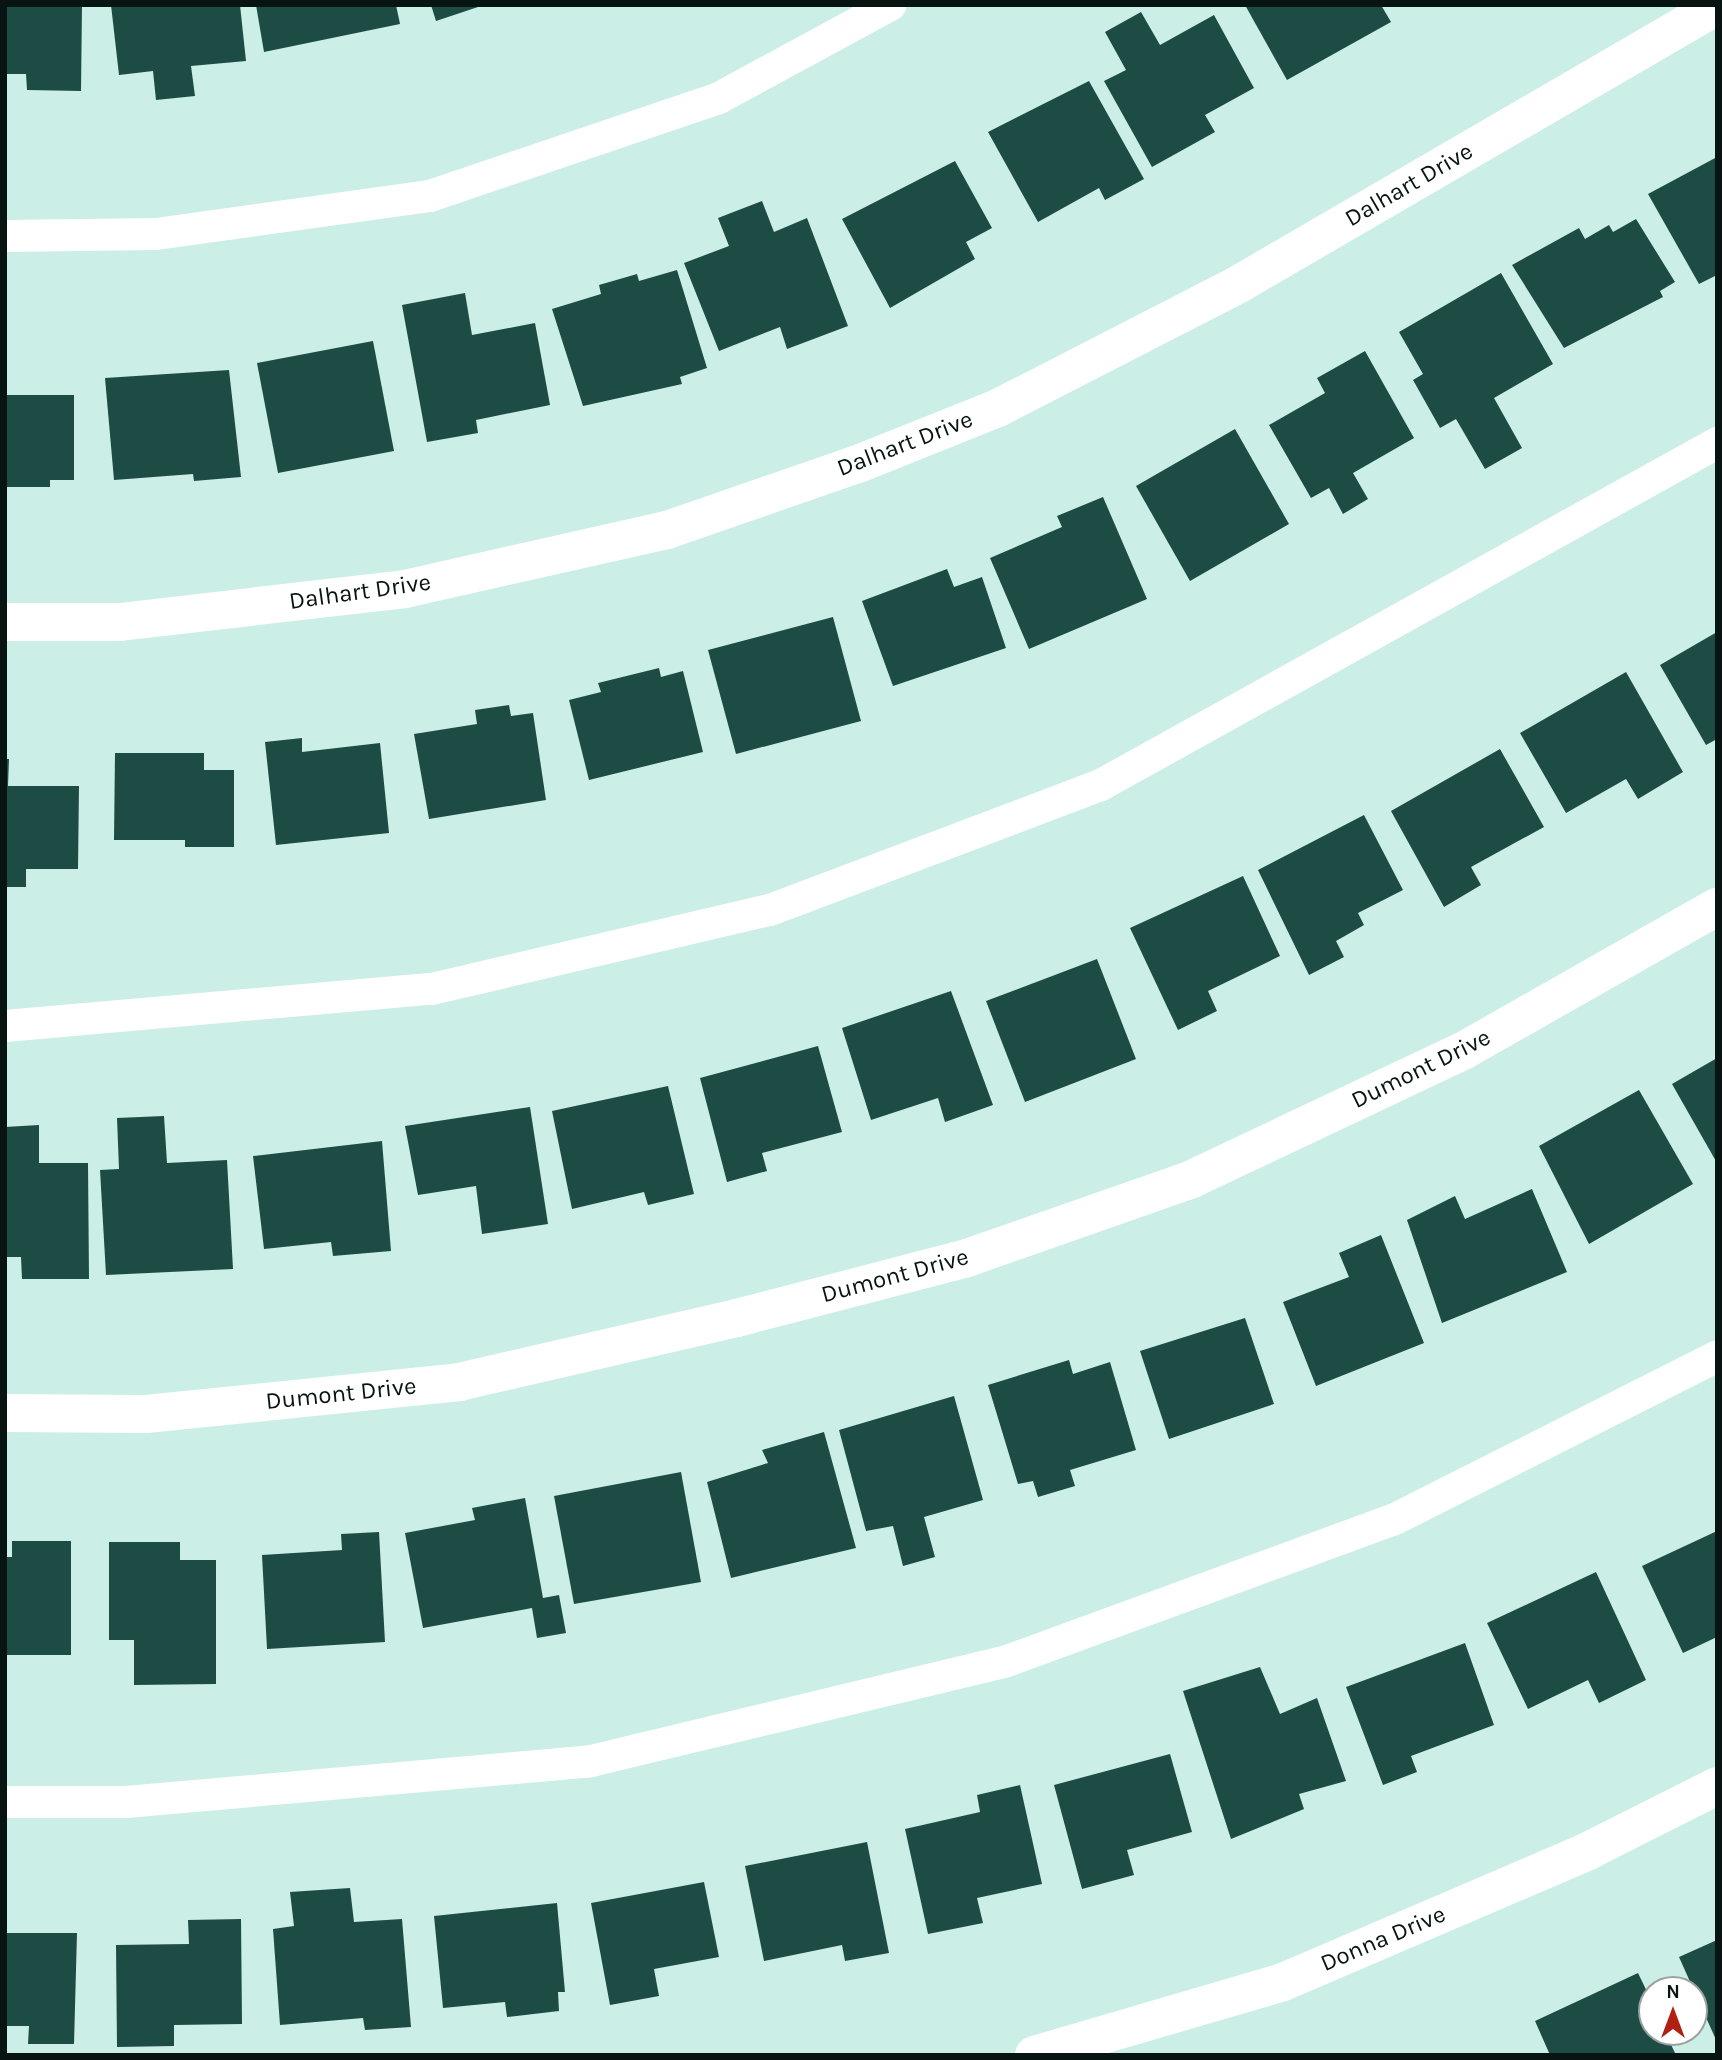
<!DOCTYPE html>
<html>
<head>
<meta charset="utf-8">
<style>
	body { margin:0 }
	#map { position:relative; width:1722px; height:2060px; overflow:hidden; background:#cbeee6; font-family:Karla,sans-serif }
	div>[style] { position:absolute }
	.building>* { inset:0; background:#1d4c44 }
	.service>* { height:32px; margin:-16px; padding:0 16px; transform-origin:16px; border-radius:16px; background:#fff }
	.minor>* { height:38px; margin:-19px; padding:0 19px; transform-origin:19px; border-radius:19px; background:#fff }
	.tertiary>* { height:38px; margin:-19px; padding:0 19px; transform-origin:19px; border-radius:19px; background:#fff }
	span { translate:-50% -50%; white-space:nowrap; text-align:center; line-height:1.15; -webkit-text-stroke:7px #fff; paint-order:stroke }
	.street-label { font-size:24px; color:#071411 }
	.frame { position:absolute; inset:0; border:7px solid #071411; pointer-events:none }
	.north { position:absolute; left:1638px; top:1976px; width:70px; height:70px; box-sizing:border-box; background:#fff; border:2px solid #9ca1a0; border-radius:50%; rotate:0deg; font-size:19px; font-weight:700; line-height:28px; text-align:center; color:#071411 }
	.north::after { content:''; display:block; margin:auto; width:24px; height:32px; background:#b02113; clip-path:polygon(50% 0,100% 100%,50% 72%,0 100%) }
</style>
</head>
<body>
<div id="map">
	<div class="building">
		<i style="clip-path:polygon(5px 5px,82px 5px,81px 91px,27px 90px,26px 74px,5px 74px)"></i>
		<i style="clip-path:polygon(111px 5px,240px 5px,246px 61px,191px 66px,195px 96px,156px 100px,153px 71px,119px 75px)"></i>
		<i style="clip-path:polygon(256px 5px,396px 5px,400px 24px,264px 52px)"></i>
		<i style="clip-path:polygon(431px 5px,481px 5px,481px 6px,436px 21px)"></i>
		<i style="clip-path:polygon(1245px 5px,1381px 5px,1391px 22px,1287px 80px)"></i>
		<i style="clip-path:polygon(1141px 12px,1160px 45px,1214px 15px,1254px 88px,1205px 115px,1215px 132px,1152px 167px,1104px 81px,1126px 70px,1105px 32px)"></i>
		<i style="clip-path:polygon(1089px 81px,1144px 179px,1105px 200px,1099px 188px,1038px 222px,988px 132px)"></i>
		<i style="clip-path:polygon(1717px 157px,1717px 275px,1699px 284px,1648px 194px)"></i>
		<i style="clip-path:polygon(955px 161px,992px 228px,966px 242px,975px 259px,890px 308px,842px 219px)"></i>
		<i style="clip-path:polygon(762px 201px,774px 232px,807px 218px,848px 326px,787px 349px,780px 327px,719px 351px,684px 263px,729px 246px,718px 218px)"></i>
		<i style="clip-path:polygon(1636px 219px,1675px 282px,1660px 291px,1663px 297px,1564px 348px,1512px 265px,1579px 228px,1585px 239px,1609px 225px,1613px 232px)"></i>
		<i style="clip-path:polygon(677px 270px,707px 368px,680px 377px,682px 384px,583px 406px,552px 309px,601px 294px,599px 285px,637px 274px,639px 281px)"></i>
		<i style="clip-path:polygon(1501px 273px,1553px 364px,1494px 398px,1522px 448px,1485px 469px,1456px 419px,1440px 428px,1413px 380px,1423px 374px,1399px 332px)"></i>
		<i style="clip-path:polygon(465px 293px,472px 335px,535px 323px,550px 405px,476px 420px,478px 433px,427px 442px,402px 305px)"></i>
		<i style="clip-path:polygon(373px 341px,394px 451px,278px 473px,257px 363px)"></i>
		<i style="clip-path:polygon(1365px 351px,1414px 438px,1353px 473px,1368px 499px,1343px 514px,1329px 488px,1311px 498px,1269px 425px,1325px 393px,1317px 378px)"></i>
		<i style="clip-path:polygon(229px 370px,241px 477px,194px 481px,193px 474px,114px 480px,105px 378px)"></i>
		<i style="clip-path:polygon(5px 395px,74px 395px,74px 480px,50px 480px,50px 487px,5px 487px)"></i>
		<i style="clip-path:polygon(1235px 429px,1289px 524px,1190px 581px,1136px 486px)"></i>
		<i style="clip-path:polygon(1103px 497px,1147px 599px,1029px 649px,990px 558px,1062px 527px,1057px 516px)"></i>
		<i style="clip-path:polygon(947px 569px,954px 587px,982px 577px,1006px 648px,893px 686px,862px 601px)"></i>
		<i style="clip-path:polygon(833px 617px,861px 721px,736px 754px,708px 650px)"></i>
		<i style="clip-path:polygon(1717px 632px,1717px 739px,1706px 745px,1660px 665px)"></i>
		<i style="clip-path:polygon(659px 668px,661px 677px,683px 671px,703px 752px,589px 780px,569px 700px,601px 692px,598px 683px)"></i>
		<i style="clip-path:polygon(1626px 672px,1683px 772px,1638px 799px,1626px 779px,1566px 813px,1520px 733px)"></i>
		<i style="clip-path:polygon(509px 705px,511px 716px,533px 713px,546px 800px,429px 819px,414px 734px,477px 724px,475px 710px)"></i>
		<i style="clip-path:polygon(302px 738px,302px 752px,380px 743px,389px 833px,276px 845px,265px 742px)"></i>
		<i style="clip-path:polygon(1500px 749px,1544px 827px,1471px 867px,1481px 885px,1444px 907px,1391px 811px)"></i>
		<i style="clip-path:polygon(115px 753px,204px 753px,204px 770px,234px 770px,234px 847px,185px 847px,185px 840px,114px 840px)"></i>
		<i style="clip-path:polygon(5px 759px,9px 759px,8px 786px,79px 786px,78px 869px,26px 869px,26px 887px,5px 887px)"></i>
		<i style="clip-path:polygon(1364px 815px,1403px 890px,1358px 913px,1364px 925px,1336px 941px,1344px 957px,1309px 975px,1258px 870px)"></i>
		<i style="clip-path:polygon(1243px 876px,1280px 956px,1208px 991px,1217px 1011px,1178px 1030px,1130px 928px)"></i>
		<i style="clip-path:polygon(1097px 959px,1136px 1059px,1025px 1102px,986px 1001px)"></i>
		<i style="clip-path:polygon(951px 991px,993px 1105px,945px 1122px,938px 1098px,871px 1120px,842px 1028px)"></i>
		<i style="clip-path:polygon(818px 1046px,842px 1132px,762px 1153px,767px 1171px,727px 1182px,700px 1078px)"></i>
		<i style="clip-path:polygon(1717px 1058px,1717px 1163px,1672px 1084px)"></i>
		<i style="clip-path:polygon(668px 1086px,694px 1194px,648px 1205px,644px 1192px,572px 1209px,552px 1111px)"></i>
		<i style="clip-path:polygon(1639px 1090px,1693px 1184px,1589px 1244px,1539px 1146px)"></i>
		<i style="clip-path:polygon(530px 1107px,548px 1224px,482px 1234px,476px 1186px,418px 1195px,405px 1126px)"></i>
		<i style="clip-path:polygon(164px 1116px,167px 1163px,227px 1160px,233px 1269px,106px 1275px,100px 1170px,119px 1169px,117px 1118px)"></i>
		<i style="clip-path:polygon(39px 1125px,39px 1163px,88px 1163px,89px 1279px,22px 1279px,21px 1257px,5px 1257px,5px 1127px)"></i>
		<i style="clip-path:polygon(382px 1141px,391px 1251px,333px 1256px,331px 1242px,264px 1249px,253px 1156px)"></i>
		<i style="clip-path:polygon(1532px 1189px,1567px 1272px,1442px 1323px,1407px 1220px,1455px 1196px,1465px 1219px)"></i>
		<i style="clip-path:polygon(1381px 1235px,1424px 1343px,1316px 1386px,1283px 1302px,1349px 1277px,1339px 1253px)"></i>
		<i style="clip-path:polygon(1245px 1318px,1274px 1404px,1169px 1439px,1140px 1351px)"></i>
		<i style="clip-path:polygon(1069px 1360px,1073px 1374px,1110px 1362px,1136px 1450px,1070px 1470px,1075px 1486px,1038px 1497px,1033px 1481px,1018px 1484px,988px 1385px)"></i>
		<i style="clip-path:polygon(954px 1396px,983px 1500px,924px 1517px,935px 1557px,903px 1566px,893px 1526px,866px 1531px,839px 1430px)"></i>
		<i style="clip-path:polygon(824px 1432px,856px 1548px,731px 1578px,707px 1482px,768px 1463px,762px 1450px)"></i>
		<i style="clip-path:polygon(681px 1472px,701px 1582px,574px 1604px,554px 1496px)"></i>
		<i style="clip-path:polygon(525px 1498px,543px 1598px,559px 1595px,566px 1633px,537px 1638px,532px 1608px,423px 1628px,405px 1533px,475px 1520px,472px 1508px)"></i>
		<i style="clip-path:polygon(1717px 1531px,1717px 1637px,1683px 1653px,1642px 1566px)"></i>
		<i style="clip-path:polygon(379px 1532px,385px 1642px,267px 1649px,262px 1555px,342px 1550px,341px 1534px)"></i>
		<i style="clip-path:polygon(12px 1541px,71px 1541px,71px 1655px,5px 1655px,5px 1557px,12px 1557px)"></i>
		<i style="clip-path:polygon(109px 1542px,180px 1542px,180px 1560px,216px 1560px,216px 1684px,134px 1685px,134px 1640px,109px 1640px)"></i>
		<i style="clip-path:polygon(1596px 1572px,1646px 1680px,1599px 1703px,1588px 1680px,1528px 1709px,1487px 1623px)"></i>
		<i style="clip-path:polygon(1465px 1643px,1494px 1725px,1411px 1756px,1417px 1772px,1383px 1785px,1346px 1687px)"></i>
		<i style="clip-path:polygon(1260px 1667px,1280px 1714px,1317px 1698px,1346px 1781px,1299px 1794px,1304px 1809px,1231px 1839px,1183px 1691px)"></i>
		<i style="clip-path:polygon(1170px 1754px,1192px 1832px,1127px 1850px,1134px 1875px,1082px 1889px,1054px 1785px)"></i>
		<i style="clip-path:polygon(1020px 1785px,1042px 1884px,977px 1898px,983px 1923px,928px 1934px,905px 1829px,980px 1812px,977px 1795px)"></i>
		<i style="clip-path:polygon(867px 1842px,889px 1953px,845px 1961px,842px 1945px,764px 1961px,745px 1866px)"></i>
		<i style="clip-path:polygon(704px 1882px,719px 1957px,654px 1969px,659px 1996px,610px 2005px,591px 1903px)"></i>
		<i style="clip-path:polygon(350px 1888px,354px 1922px,402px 1919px,411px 2027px,365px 2030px,363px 2018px,280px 2025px,273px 1929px,294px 1926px,290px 1892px)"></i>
		<i style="clip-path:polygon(557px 1903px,565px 1992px,558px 1992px,559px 2011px,507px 2017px,505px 2002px,443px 2008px,434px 1916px)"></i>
		<i style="clip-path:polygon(241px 1919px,242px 2024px,174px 2025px,174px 2046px,117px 2047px,116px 1945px,189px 1944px,188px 1920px)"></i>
		<i style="clip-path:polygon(5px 1933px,77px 1933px,74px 2044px,28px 2044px,29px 2026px,5px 2026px)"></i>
		<i style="clip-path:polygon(1717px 1940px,1717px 2042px,1679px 1957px)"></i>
		<i style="clip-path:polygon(1638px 1973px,1652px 2002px,1652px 2032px,1665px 2032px,1676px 2055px,1550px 2055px,1535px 2021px)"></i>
	</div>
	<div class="service">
		<i style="left:5px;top:236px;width:151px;rotate:-0.8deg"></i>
		<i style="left:156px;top:234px;width:277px;rotate:-7.9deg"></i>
		<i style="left:430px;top:196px;width:305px;rotate:-18.7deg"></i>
		<i style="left:719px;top:98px;width:195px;rotate:-28.5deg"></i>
		<i style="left:5px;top:1026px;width:429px;rotate:-5deg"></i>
		<i style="left:432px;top:989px;width:347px;rotate:-13.2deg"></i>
		<i style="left:770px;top:910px;width:352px;rotate:-20.7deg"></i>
		<i style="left:1099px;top:786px;width:707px;rotate:-29.03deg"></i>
		<i style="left:5px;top:1802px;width:121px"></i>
		<i style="left:126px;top:1802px;width:467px;rotate:-5deg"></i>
		<i style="left:591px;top:1761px;width:428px;rotate:-13.5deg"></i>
		<i style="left:1007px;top:1661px;width:413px;rotate:-20.1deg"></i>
		<i style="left:1395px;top:1519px;width:361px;rotate:-26.8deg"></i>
	</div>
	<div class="minor">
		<i style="left:5px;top:622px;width:115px"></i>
		<i style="left:120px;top:622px;width:287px;rotate:-6.6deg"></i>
		<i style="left:405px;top:589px;width:269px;rotate:-12.7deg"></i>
		<i style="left:667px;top:530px;width:202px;rotate:-19.1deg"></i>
		<i style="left:858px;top:464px;width:151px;rotate:-21.8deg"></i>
		<i style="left:998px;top:408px;width:271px;rotate:-27.2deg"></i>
		<i style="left:1239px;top:284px;width:553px;rotate:-30.18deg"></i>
		<i style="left:1034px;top:2055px;width:259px;rotate:-16.3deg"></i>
		<i style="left:1283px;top:1982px;width:332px;rotate:-23.2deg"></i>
		<i style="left:1588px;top:1851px;width:144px;rotate:-26.7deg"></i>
	</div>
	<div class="tertiary">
		<i style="left:5px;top:1413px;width:141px;rotate:0.4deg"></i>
		<i style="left:146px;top:1414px;width:315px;rotate:-5.8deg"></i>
		<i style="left:459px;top:1382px;width:285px;rotate:-13deg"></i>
		<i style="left:737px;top:1318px;width:238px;rotate:-14.6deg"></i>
		<i style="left:967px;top:1258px;width:238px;rotate:-19.3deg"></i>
		<i style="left:1192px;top:1179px;width:300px;rotate:-25.3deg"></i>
		<i style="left:1463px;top:1051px;width:292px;rotate:-29.6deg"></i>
	</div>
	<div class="street-label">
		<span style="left:1409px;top:185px;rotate:-30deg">Dalhart Drive</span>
		<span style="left:905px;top:444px;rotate:-21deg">Dalhart Drive</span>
		<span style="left:360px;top:592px;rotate:-8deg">Dalhart Drive</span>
		<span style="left:1421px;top:1069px;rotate:-26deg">Dumont Drive</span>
		<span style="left:895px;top:1276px;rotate:-15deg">Dumont Drive</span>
		<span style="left:341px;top:1394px;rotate:-6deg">Dumont Drive</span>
		<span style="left:1383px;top:1939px;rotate:-23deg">Donna Drive</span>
	</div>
	<div class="frame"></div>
	<div class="north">N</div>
</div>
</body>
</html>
